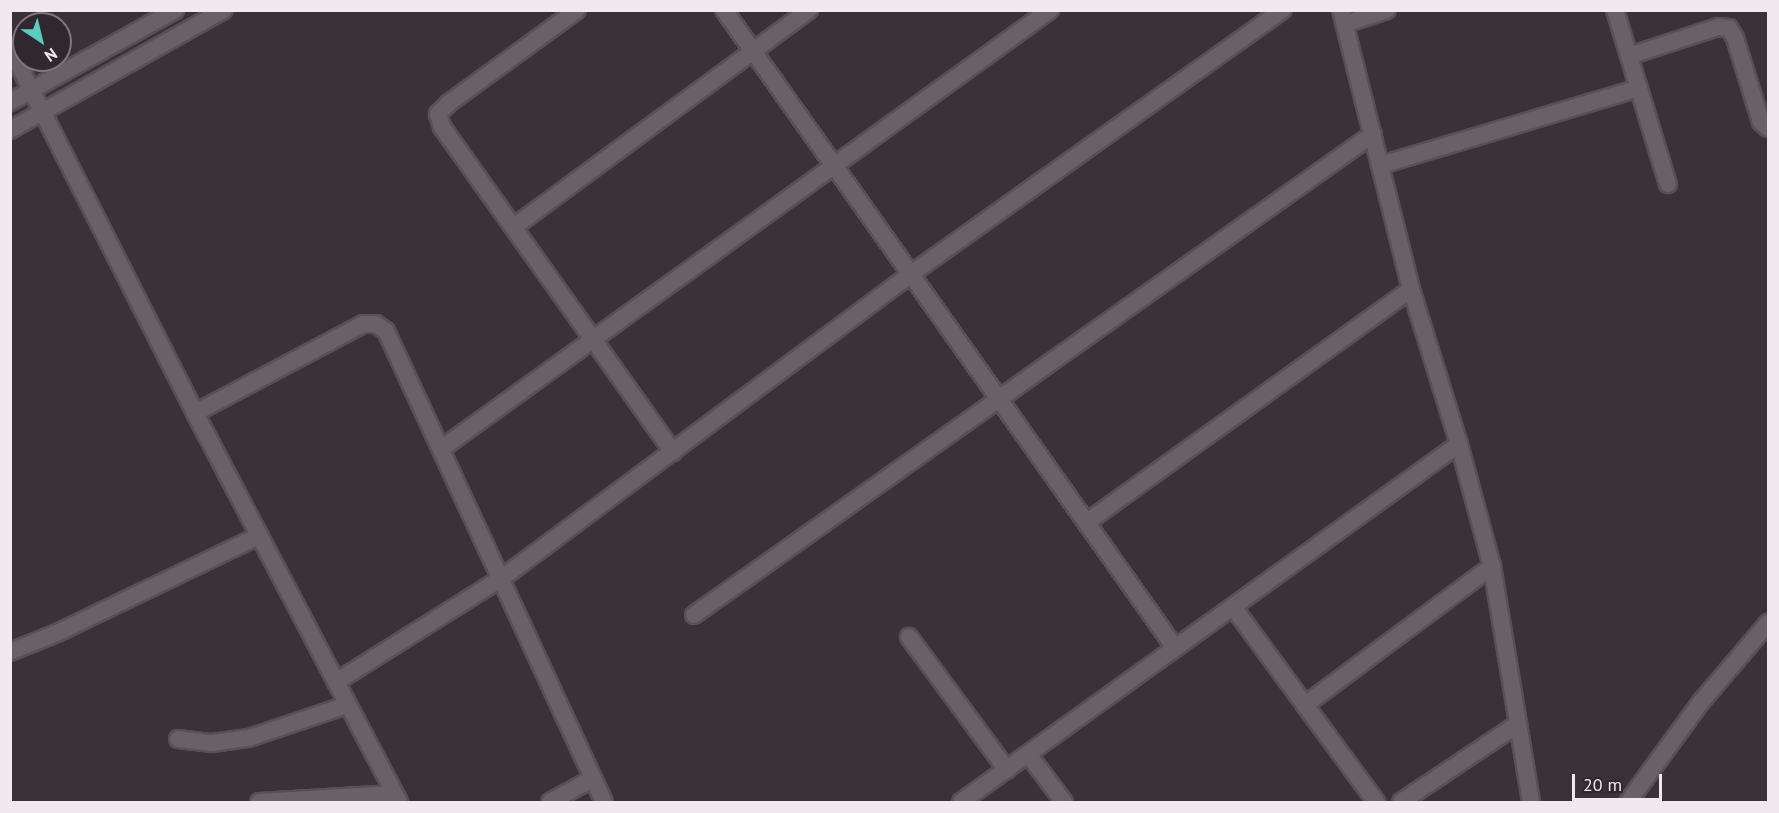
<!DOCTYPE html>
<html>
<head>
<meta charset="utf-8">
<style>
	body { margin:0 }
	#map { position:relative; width:1779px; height:813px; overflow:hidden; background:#3a3238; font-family:"PT Sans",sans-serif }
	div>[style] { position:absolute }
	.roads { filter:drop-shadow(2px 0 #575055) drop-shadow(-2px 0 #575055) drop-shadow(0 2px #575055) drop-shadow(0 -2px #575055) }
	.minor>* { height:16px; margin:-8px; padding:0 8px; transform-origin:8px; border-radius:8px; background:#696167 }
	.tertiary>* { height:16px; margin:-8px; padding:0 8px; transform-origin:8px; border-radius:8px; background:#696167 }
	.secondary>* { height:16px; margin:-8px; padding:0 8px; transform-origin:8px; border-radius:8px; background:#696167 }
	span { translate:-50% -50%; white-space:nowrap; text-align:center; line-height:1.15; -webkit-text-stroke:4.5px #30282e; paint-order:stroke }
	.frame { position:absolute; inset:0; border:12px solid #f0eaee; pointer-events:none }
	.north { position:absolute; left:12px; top:12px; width:60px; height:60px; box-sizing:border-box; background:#30282e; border:2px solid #7d767b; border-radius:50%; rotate:145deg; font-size:16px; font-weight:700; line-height:24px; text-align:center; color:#f0eaee }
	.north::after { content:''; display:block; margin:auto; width:21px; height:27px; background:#59cebf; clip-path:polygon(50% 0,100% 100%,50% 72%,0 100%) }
	.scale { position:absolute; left:1572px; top:774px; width:90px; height:27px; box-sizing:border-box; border:3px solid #f0eaee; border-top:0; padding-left:8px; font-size:18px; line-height:21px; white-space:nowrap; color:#f0eaee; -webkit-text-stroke:4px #30282e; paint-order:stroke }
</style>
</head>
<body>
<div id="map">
	<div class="roads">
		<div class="minor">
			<i style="left:577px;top:10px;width:158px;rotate:144deg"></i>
			<i style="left:449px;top:103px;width:16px;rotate:135deg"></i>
			<i style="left:438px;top:114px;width:14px;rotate:73deg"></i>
			<i style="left:442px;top:127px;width:399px;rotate:54.6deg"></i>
			<i style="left:724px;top:10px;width:781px;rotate:54.74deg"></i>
			<i style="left:1341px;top:10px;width:288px;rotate:75.9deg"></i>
			<i style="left:1411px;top:289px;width:162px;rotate:72.8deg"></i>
			<i style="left:1459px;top:444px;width:126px;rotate:74.9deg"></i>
			<i style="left:1492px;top:566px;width:239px;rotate:80.6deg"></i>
			<i style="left:1615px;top:10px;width:182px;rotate:73.1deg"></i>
			<i style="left:1345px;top:24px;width:44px;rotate:-18.4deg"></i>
			<i style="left:10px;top:48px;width:409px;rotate:63.1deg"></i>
			<i style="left:195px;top:413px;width:439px;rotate:62.3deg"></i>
			<i style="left:1629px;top:56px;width:94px;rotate:-18deg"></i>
			<i style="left:1718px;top:27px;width:11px;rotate:5deg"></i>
			<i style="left:1729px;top:28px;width:12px;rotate:59deg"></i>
			<i style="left:1735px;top:38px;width:88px;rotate:72.8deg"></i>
			<i style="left:1761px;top:122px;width:9px;rotate:41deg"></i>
			<i style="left:1381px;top:165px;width:269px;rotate:-16.6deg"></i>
			<i style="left:515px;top:226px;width:365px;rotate:-36.3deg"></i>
			<i style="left:195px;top:413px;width:190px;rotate:-27.9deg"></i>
			<i style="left:363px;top:324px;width:13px"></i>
			<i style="left:376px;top:324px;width:12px;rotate:35deg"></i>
			<i style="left:386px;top:331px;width:519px;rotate:65.16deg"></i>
			<i style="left:441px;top:449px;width:751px;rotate:-35.79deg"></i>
			<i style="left:1087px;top:522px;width:399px;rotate:-35.7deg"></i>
			<i style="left:1233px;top:607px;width:242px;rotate:53.7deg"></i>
			<i style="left:694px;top:615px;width:832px;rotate:-35.31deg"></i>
			<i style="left:909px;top:637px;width:165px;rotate:53.6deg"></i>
			<i style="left:10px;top:652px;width:51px;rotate:-22deg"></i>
			<i style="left:57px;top:633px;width:224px;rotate:-25.7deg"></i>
			<i style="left:336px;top:682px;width:196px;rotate:-32.1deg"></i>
			<i style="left:502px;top:578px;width:510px;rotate:-36.62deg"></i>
			<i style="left:911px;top:274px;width:456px;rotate:-35.4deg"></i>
			<i style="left:1305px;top:705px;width:233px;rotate:-36.6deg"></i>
			<i style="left:178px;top:739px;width:34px;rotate:7deg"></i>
			<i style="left:212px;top:743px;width:37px;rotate:-8deg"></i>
			<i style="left:249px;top:738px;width:103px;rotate:-18.6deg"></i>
			<i style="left:1028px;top:754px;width:60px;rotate:53.1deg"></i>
			<i style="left:259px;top:802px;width:134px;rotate:-3.4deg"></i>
			<i style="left:550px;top:802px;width:48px;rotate:-28.7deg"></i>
			<i style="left:961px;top:802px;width:613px;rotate:-35.71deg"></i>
			<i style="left:1401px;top:802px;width:141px;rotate:-33.7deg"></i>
		</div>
		<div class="tertiary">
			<i style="left:1628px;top:802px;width:124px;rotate:-53.9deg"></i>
			<i style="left:1701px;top:702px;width:104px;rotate:-49.7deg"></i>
		</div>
		<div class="secondary">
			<i style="left:10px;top:102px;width:189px;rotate:-29.1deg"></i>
			<i style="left:10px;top:130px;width:245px;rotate:-29.3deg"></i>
		</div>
	</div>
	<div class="frame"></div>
	<div class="north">N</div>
	<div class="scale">20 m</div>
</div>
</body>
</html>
